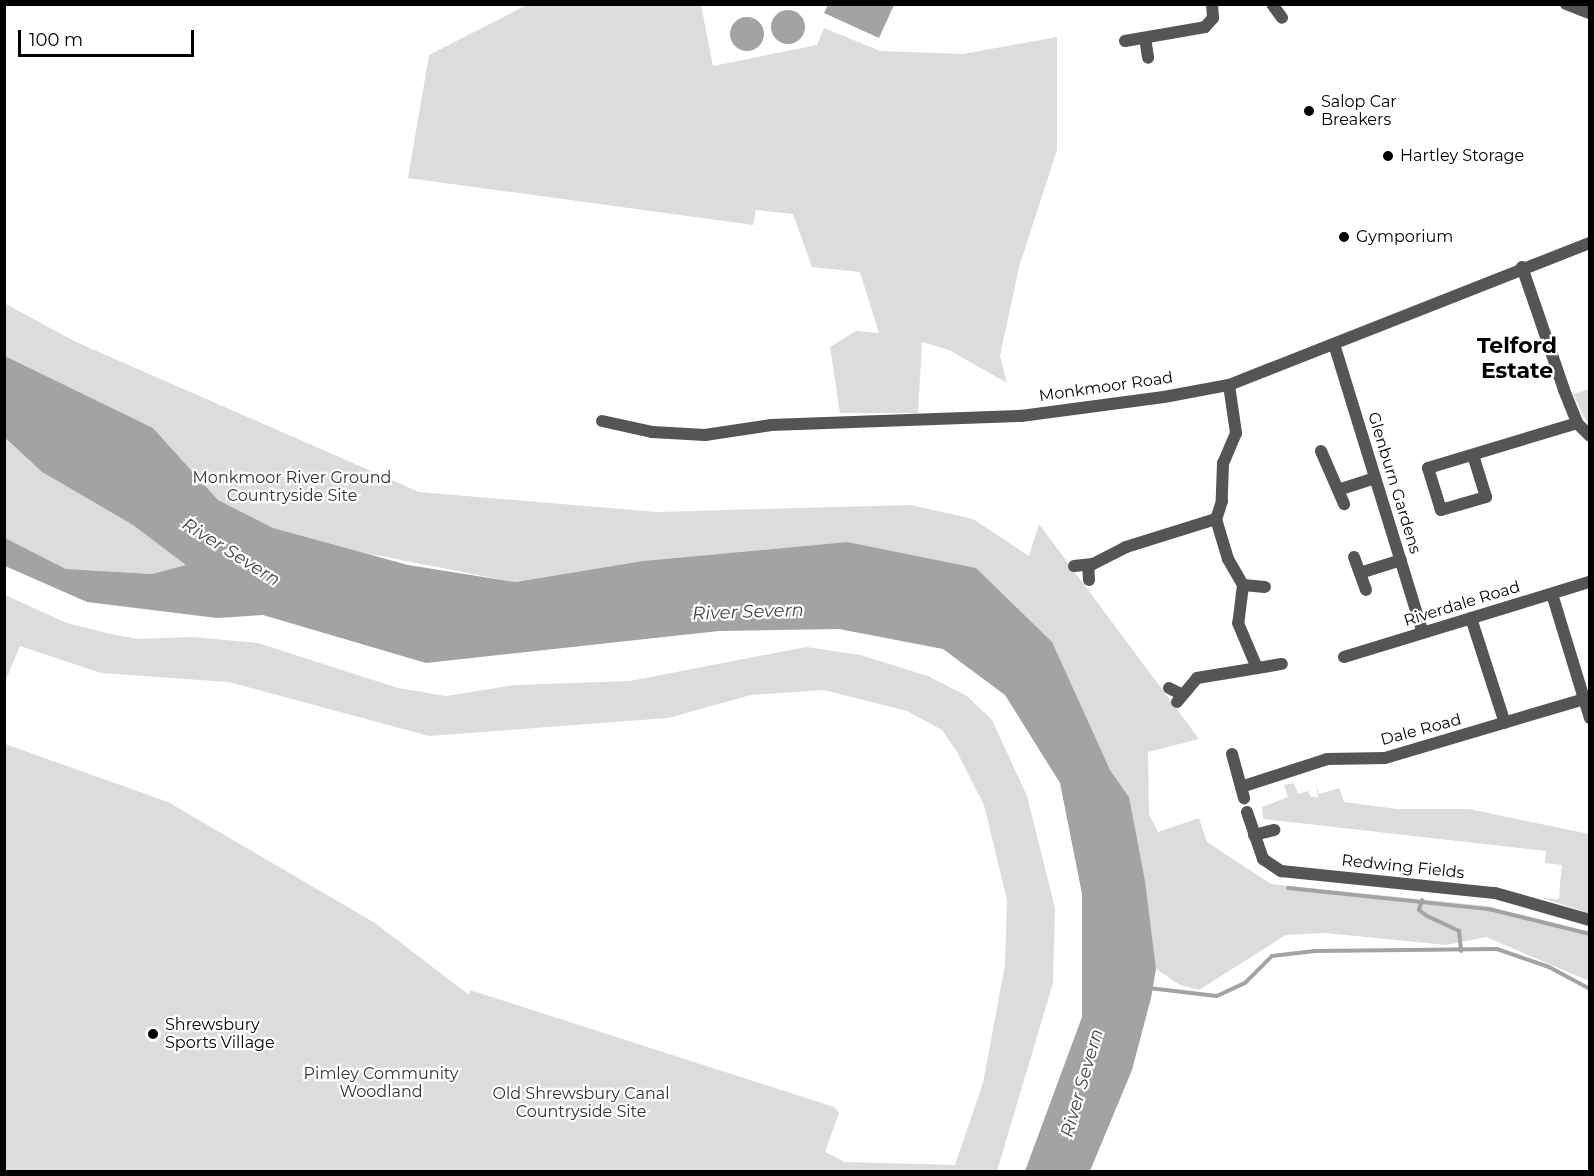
<!DOCTYPE html>
<html>
<head>
<meta charset="utf-8">
<style>
	body { margin:0 }
	#map { position:relative; width:1594px; height:1176px; overflow:hidden; background:#fff; font-family:Montserrat,sans-serif }
	div>[style] { position:absolute }
	.green>* { inset:0; background:#dcdcdc }
	.water>* { inset:0; background:#a3a3a3 }
	.round { border-radius:50% }
	.stream>* { height:4px; margin:-2px; padding:0 2px; transform-origin:2px; border-radius:2px; background:#a3a3a3 }
	.minor>* { height:12px; margin:-6px; padding:0 6px; transform-origin:6px; border-radius:6px; background:#555 }
	.dots>* { width:16px; height:16px; translate:-50% -50%; box-sizing:border-box; border:3px solid #fff; border-radius:50% }
	span { translate:-50% -50%; white-space:nowrap; text-align:center; line-height:1.15; -webkit-text-stroke:4.5px #fff; paint-order:stroke }
	.poi-label { font-size:16px; color:#000 }
	.left { translate:0 -50%; text-align:left }
	.street-label { font-size:16px; color:#000 }
	.park-label { font-size:16px; color:#333 }
	.water-label { font-size:18px; color:#444; font-style:italic }
	.district-label { font-size:22px; color:#000; font-weight:700 }
	.frame { position:absolute; inset:0; border:6px solid #000; pointer-events:none }
	.scale { position:absolute; left:18px; top:30px; width:176px; height:27px; box-sizing:border-box; border:3px solid #000; border-top:0; padding-left:8px; font-size:18px; line-height:21px; white-space:nowrap; color:#000; -webkit-text-stroke:4px #fff; paint-order:stroke }
</style>
</head>
<body>
<div id="map">
	<div class="green">
		<i style="clip-path:polygon(529px 4px,701px 5px,713px 66px,817px 45px,824px 28px,880px 51px,963px 54px,1057px 37px,1057px 150px,1019px 267px,1000px 356px,1007px 383px,949px 350px,922px 342px,918px 413px,840px 413px,830px 347px,856px 331px,879px 333px,860px 272px,812px 267px,793px 214px,756px 210px,753px 225px,408px 178px,429px 55px)"></i>
		<i style="clip-path:polygon(4px 303px,76px 342px,419px 492px,657px 512px,911px 505px,973px 519px,1029px 556px,1039px 524px,1199px 739px,1148px 752px,1149px 814px,1158px 832px,1199px 818px,1207px 842px,1271px 884px,1486px 906px,1589px 935px,1589px 981px,1486px 937px,1446px 945px,1325px 933px,1286px 935px,1199px 990px,1180px 985px,1156px 969px,1129px 797px,1110px 770px,847px 542px,643px 561px,514px 582px,324px 545px,273px 528px,218px 500px,153px 428px,5px 356px)"></i>
		<i style="clip-path:polygon(1589px 389px,1590px 389px,1589px 427px,1573px 394px)"></i>
		<i style="clip-path:polygon(4px 438px,42px 472px,133px 525px,187px 565px,152px 574px,66px 569px,5px 538px)"></i>
		<i style="clip-path:polygon(5px 595px,67px 623px,111px 634px,138px 639px,192px 637px,258px 643px,398px 688px,446px 696px,515px 685px,630px 681px,806px 647px,860px 655px,928px 676px,967px 696px,992px 720px,1027px 796px,1055px 908px,1053px 983px,997px 1171px,5px 1171px,5px 744px,168px 802px,375px 923px,469px 995px,470px 990px,834px 1107px,839px 1113px,825px 1152px,845px 1162px,955px 1165px,983px 1083px,1005px 965px,1007px 900px,984px 805px,957px 752px,942px 730px,907px 711px,824px 690px,751px 695px,668px 718px,429px 736px,229px 682px,101px 673px,20px 646px,5px 682px)"></i>
		<i style="clip-path:polygon(1294px 783px,1298px 794px,1308px 791px,1311px 797px,1318px 797px,1316px 783px,1319px 794px,1339px 788px,1344px 802px,1397px 809px,1469px 809px,1589px 834px,1589px 913px,1542px 898px,1559px 899px,1560px 883px,1562px 865px,1545px 863px,1546px 851px,1263px 819px,1262px 807px,1288px 797px,1284px 785px)"></i>
	</div>
	<div class="water">
		<i style="clip-path:polygon(828px 5px,828px 4px,894px 5px,879px 38px,824px 13px)"></i>
		<i class="round" style="left:771px;top:10px;width:34px;height:34px"></i>
		<i class="round" style="left:730px;top:17px;width:34px;height:34px"></i>
		<i style="clip-path:polygon(5px 356px,153px 428px,218px 500px,273px 528px,408px 565px,515px 582px,643px 561px,847px 542px,976px 568px,1052px 642px,1110px 770px,1129px 797px,1145px 881px,1156px 969px,1151px 998px,1132px 1070px,1090px 1171px,1025px 1171px,1082px 1017px,1082px 894px,1060px 783px,1005px 695px,943px 649px,839px 629px,719px 631px,426px 663px,263px 615px,217px 618px,87px 602px,5px 566px,5px 538px,66px 569px,152px 574px,186px 565px,133px 525px,42px 472px,5px 438px)"></i>
	</div>
	<div class="stream">
		<i style="left:1288px;top:888px;width:202px;rotate:6deg"></i>
		<i style="left:1489px;top:909px;width:104px;rotate:13.9deg"></i>
		<i style="left:1422px;top:900px;width:10px;rotate:107deg"></i>
		<i style="left:1419px;top:910px;width:10px;rotate:37deg"></i>
		<i style="left:1427px;top:916px;width:35px;rotate:25deg"></i>
		<i style="left:1459px;top:931px;width:20px;rotate:84deg"></i>
		<i style="left:1149px;top:988px;width:68px;rotate:6.7deg"></i>
		<i style="left:1217px;top:996px;width:31px;rotate:-25deg"></i>
		<i style="left:1245px;top:983px;width:38px;rotate:-45deg"></i>
		<i style="left:1272px;top:956px;width:43px;rotate:-6.6deg"></i>
		<i style="left:1315px;top:951px;width:182px;rotate:-0.6deg"></i>
		<i style="left:1497px;top:949px;width:55px;rotate:19.1deg"></i>
		<i style="left:1549px;top:967px;width:47px;rotate:28.2deg"></i>
	</div>
	<div class="minor">
		<i style="left:1272px;top:4px;width:17px;rotate:54deg"></i>
		<i style="left:1566px;top:4px;width:26px;rotate:21deg"></i>
		<i style="left:1145px;top:38px;width:20px;rotate:81deg"></i>
		<i style="left:1125px;top:41px;width:81px;rotate:-9.9deg"></i>
		<i style="left:1205px;top:27px;width:12px;rotate:-48deg"></i>
		<i style="left:1213px;top:18px;width:14px;rotate:-94deg"></i>
		<i style="left:1522px;top:267px;width:130px;rotate:71.1deg"></i>
		<i style="left:1564px;top:390px;width:35px;rotate:68deg"></i>
		<i style="left:1577px;top:423px;width:18px;rotate:45deg"></i>
		<i style="left:1334px;top:344px;width:302px;rotate:72.9deg"></i>
		<i style="left:1229px;top:385px;width:49px;rotate:81.7deg"></i>
		<i style="left:1236px;top:433px;width:33px;rotate:113deg"></i>
		<i style="left:1223px;top:463px;width:38px;rotate:92deg"></i>
		<i style="left:1222px;top:501px;width:19px;rotate:108deg"></i>
		<i style="left:1216px;top:519px;width:42px;rotate:73.3deg"></i>
		<i style="left:1228px;top:559px;width:30px;rotate:60deg"></i>
		<i style="left:1243px;top:585px;width:38px;rotate:97deg"></i>
		<i style="left:1238px;top:623px;width:49px;rotate:67.1deg"></i>
		<i style="left:602px;top:421px;width:51px;rotate:12.4deg"></i>
		<i style="left:652px;top:432px;width:53px;rotate:3.2deg"></i>
		<i style="left:705px;top:435px;width:67px;rotate:-8.6deg"></i>
		<i style="left:771px;top:425px;width:250px;rotate:-2.1deg"></i>
		<i style="left:1021px;top:416px;width:144px;rotate:-7.6deg"></i>
		<i style="left:1164px;top:397px;width:66px;rotate:-10.5deg"></i>
		<i style="left:1229px;top:385px;width:388px;rotate:-21.5deg"></i>
		<i style="left:1321px;top:451px;width:58px;rotate:66.5deg"></i>
		<i style="left:1473px;top:455px;width:44px;rotate:72.8deg"></i>
		<i style="left:1486px;top:497px;width:47px;rotate:163.9deg"></i>
		<i style="left:1441px;top:510px;width:44px;rotate:-107.2deg"></i>
		<i style="left:1428px;top:468px;width:156px;rotate:-16.8deg"></i>
		<i style="left:1338px;top:490px;width:39px;rotate:-18deg"></i>
		<i style="left:1354px;top:557px;width:35px;rotate:70deg"></i>
		<i style="left:1088px;top:565px;width:15px;rotate:86deg"></i>
		<i style="left:1074px;top:566px;width:19px;rotate:-6deg"></i>
		<i style="left:1093px;top:564px;width:37px;rotate:-27deg"></i>
		<i style="left:1126px;top:547px;width:94px;rotate:-17.3deg"></i>
		<i style="left:1360px;top:573px;width:43px;rotate:-17.6deg"></i>
		<i style="left:1243px;top:585px;width:22px;rotate:5deg"></i>
		<i style="left:1552px;top:594px;width:130px;rotate:73deg"></i>
		<i style="left:1471px;top:618px;width:110px;rotate:72.1deg"></i>
		<i style="left:1344px;top:657px;width:257px;rotate:-17deg"></i>
		<i style="left:1169px;top:688px;width:13px;rotate:27deg"></i>
		<i style="left:1177px;top:702px;width:31px;rotate:-50deg"></i>
		<i style="left:1197px;top:678px;width:86px;rotate:-9.4deg"></i>
		<i style="left:1232px;top:754px;width:46px;rotate:74.7deg"></i>
		<i style="left:1241px;top:787px;width:90px;rotate:-18deg"></i>
		<i style="left:1327px;top:759px;width:58px;rotate:-1deg"></i>
		<i style="left:1385px;top:758px;width:208px;rotate:-16.5deg"></i>
		<i style="left:1247px;top:812px;width:50px;rotate:71.2deg"></i>
		<i style="left:1263px;top:859px;width:22px;rotate:34deg"></i>
		<i style="left:1281px;top:871px;width:215px;rotate:5.9deg"></i>
		<i style="left:1495px;top:893px;width:99px;rotate:15.9deg"></i>
		<i style="left:1254px;top:835px;width:21px;rotate:-14deg"></i>
	</div>
	<div class="dots">
		<i style="left:1309px;top:111px;background:#000"></i>
		<i style="left:1388px;top:156px;background:#000"></i>
		<i style="left:1344px;top:237px;background:#000"></i>
		<i style="left:153px;top:1034px;background:#000"></i>
	</div>
	<div class="poi-label">
		<span class="left" style="left:1321px;top:111px">Salop Car<br>Breakers</span>
		<span class="left" style="left:1400px;top:156px">Hartley Storage</span>
		<span class="left" style="left:1356px;top:237px">Gymporium</span>
		<span class="left" style="left:165px;top:1034px">Shrewsbury<br>Sports Village</span>
	</div>
	<div class="street-label">
		<span style="left:1106px;top:387px;rotate:-8deg">Monkmoor Road</span>
		<span style="left:1394px;top:483px;rotate:73deg">Glenburn Gardens</span>
		<span style="left:1462px;top:604px;rotate:-17deg">Riverdale Road</span>
		<span style="left:1421px;top:730px;rotate:-15deg">Dale Road</span>
		<span style="left:1403px;top:867px;rotate:6deg">Redwing Fields</span>
	</div>
	<div class="park-label">
		<span style="left:292px;top:487px">Monkmoor River Ground<br>Countryside Site</span>
		<span style="left:381px;top:1083px">Pimley Community<br>Woodland</span>
		<span style="left:581px;top:1103px">Old Shrewsbury Canal<br>Countryside Site</span>
	</div>
	<div class="water-label">
		<span style="left:231px;top:552px;rotate:32deg">River Severn</span>
		<span style="left:748px;top:612px;rotate:-2deg">River Severn</span>
		<span style="left:1082px;top:1083px;rotate:-74deg">River Severn</span>
	</div>
	<div class="district-label">
		<span style="left:1517px;top:358px">Telford<br>Estate</span>
	</div>
	<div class="frame"></div>
	<div class="scale">100 m</div>
</div>
</body>
</html>
